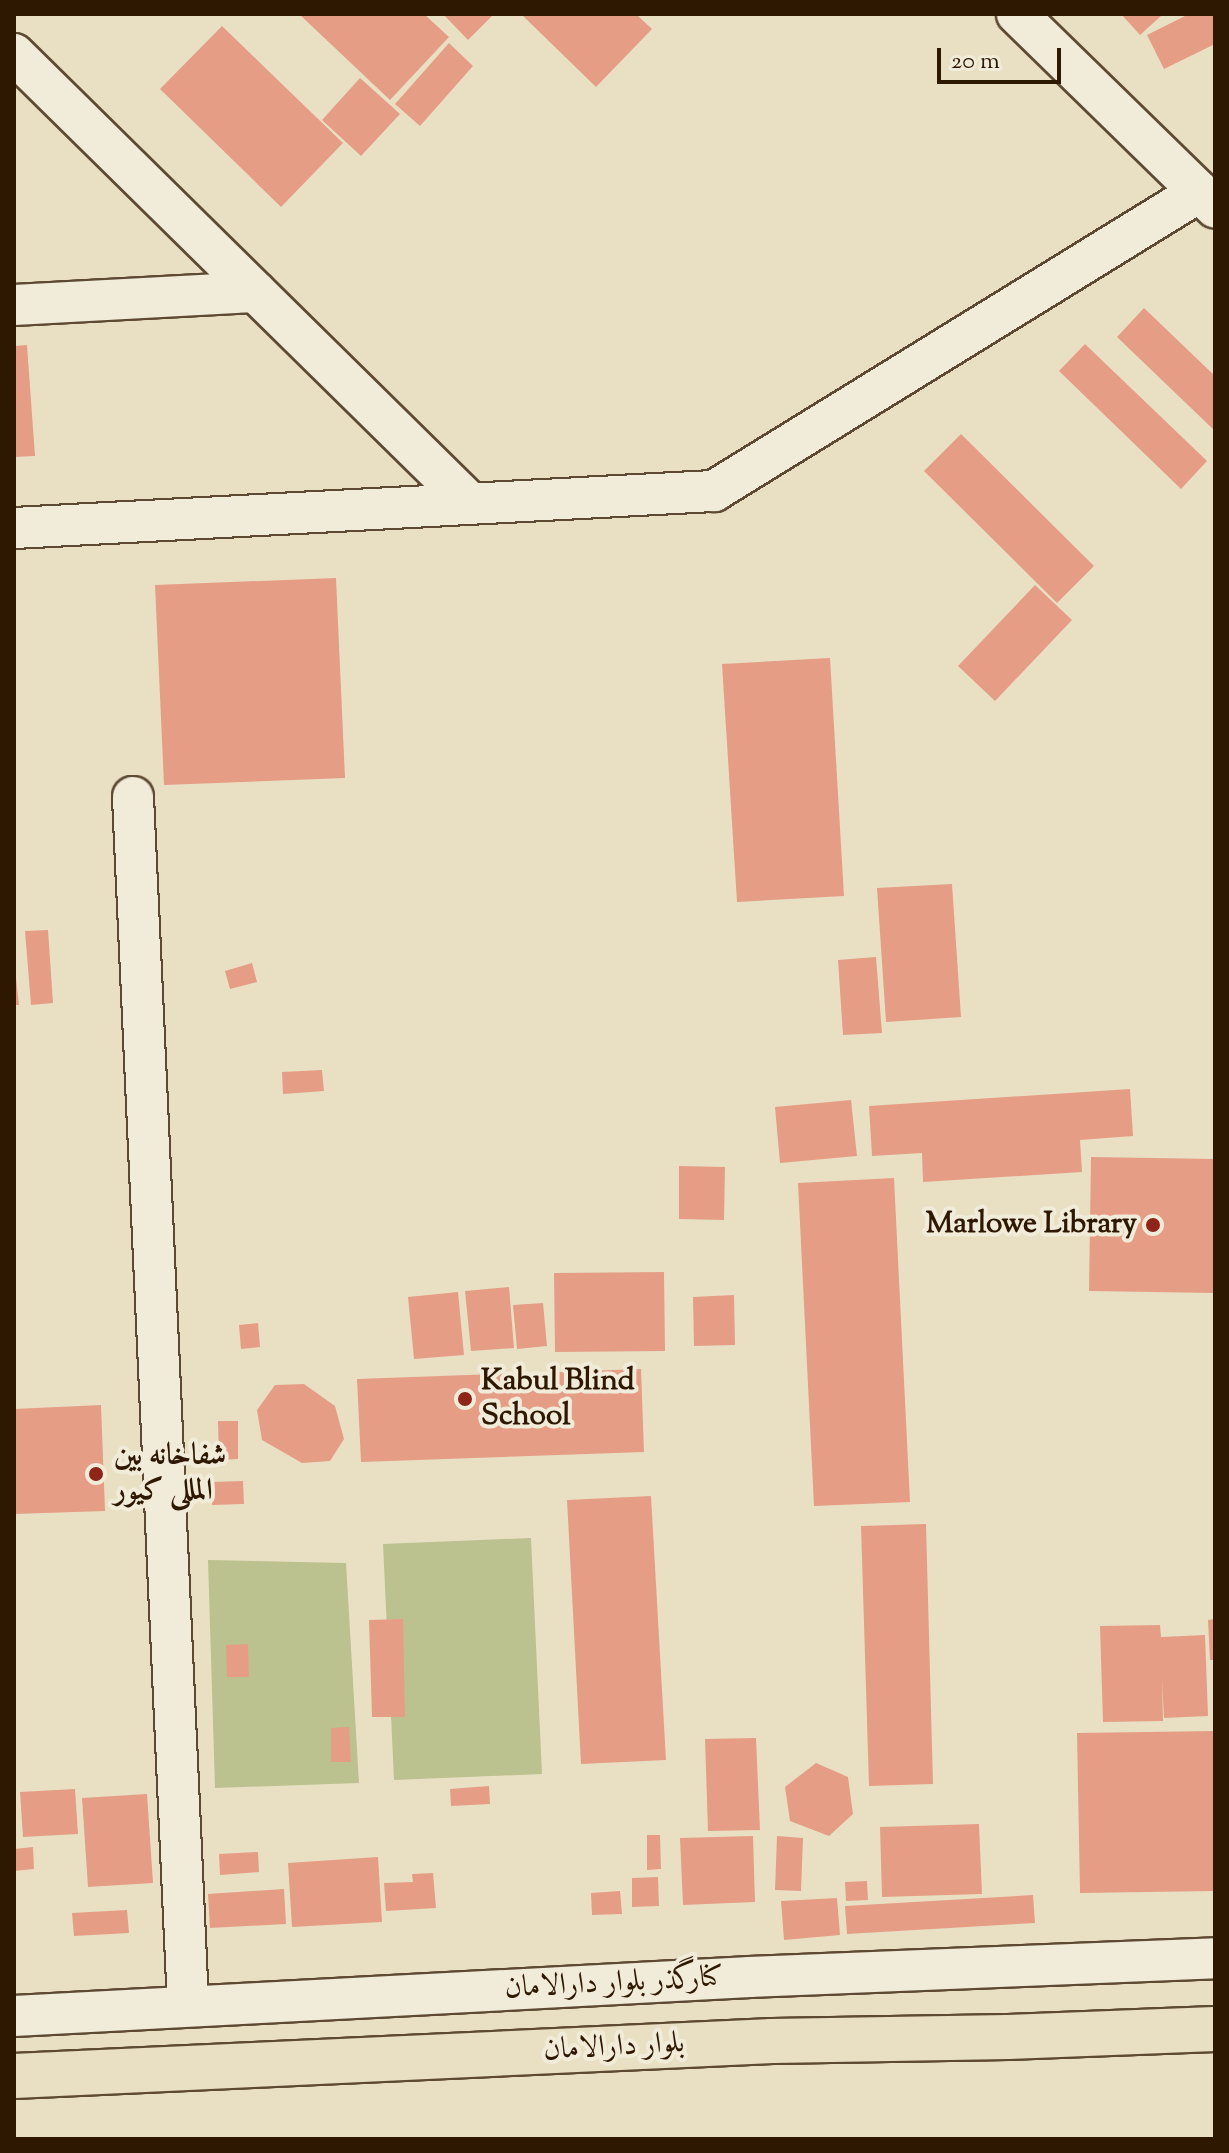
<!DOCTYPE html>
<html>
<head>
<meta charset="utf-8">
<style>
	body { margin:0 }
	#map { position:relative; width:1229px; height:2153px; overflow:hidden; background:#e9e0c4; font-family:"Sorts Mill Goudy",Amiri,serif }
	div>[style] { position:absolute }
	.green>* { inset:0; background:#bcc190 }
	.building>* { inset:0; background:#e59d86 }
	.roads { filter:drop-shadow(2px 0 #5e4a32) drop-shadow(-2px 0 #5e4a32) drop-shadow(0 2px #5e4a32) drop-shadow(0 -2px #5e4a32) }
	.minor>* { height:40px; margin:-20px; padding:0 20px; transform-origin:20px; border-radius:20px; background:#f1ebd9 }
	.major>* { height:44px; margin:-22px; padding:0 22px; transform-origin:22px; border-radius:22px; background:#e9e0c4 }
	.dots>* { width:22px; height:22px; translate:-50% -50%; box-sizing:border-box; border:4px solid #f1ebd9; border-radius:50% }
	span { translate:-50% -50%; white-space:nowrap; text-align:center; line-height:1.15; -webkit-text-stroke:8px #f1ebd9; paint-order:stroke }
	.poi-label { font-size:30px; color:#2f1801; font-weight:700 }
	.right { translate:-100% -50%; text-align:right }
	.left { translate:0 -50%; text-align:left }
	.street-label { font-size:30px; color:#2f1801 }
	.frame { position:absolute; inset:0; border:16px solid #2f1801; pointer-events:none }
	.scale { position:absolute; left:937px; top:48px; width:124px; height:36px; box-sizing:border-box; border:4px solid #2f1801; border-top:0; padding-left:10px; font-size:24px; line-height:28px; white-space:nowrap; color:#2f1801; -webkit-text-stroke:6px #f1ebd9; paint-order:stroke }
</style>
</head>
<body>
<div id="map">
	<div class="green">
		<i style="clip-path:polygon(531px 1538px,542px 1774px,394px 1780px,383px 1544px)"></i>
		<i style="clip-path:polygon(208px 1560px,346px 1563px,359px 1783px,215px 1788px)"></i>
	</div>
	<div class="building">
		<i style="clip-path:polygon(299px 14px,424px 14px,449px 37px,390px 100px)"></i>
		<i style="clip-path:polygon(443px 14px,494px 14px,468px 40px)"></i>
		<i style="clip-path:polygon(521px 14px,636px 14px,652px 29px,596px 87px)"></i>
		<i style="clip-path:polygon(1121px 14px,1159px 14px,1161px 16px,1140px 35px)"></i>
		<i style="clip-path:polygon(1189px 14px,1215px 14px,1215px 44px,1164px 69px,1147px 35px)"></i>
		<i style="clip-path:polygon(222px 26px,343px 143px,281px 207px,160px 89px)"></i>
		<i style="clip-path:polygon(449px 43px,473px 66px,420px 126px,395px 104px)"></i>
		<i style="clip-path:polygon(360px 78px,400px 114px,361px 156px,322px 120px)"></i>
		<i style="clip-path:polygon(1144px 308px,1215px 376px,1215px 431px,1117px 337px)"></i>
		<i style="clip-path:polygon(1085px 344px,1207px 461px,1181px 489px,1059px 371px)"></i>
		<i style="clip-path:polygon(27px 345px,35px 456px,14px 457px,14px 346px)"></i>
		<i style="clip-path:polygon(961px 434px,1094px 566px,1057px 603px,924px 471px)"></i>
		<i style="clip-path:polygon(336px 578px,345px 778px,164px 785px,155px 585px)"></i>
		<i style="clip-path:polygon(1035px 585px,1072px 620px,995px 701px,958px 666px)"></i>
		<i style="clip-path:polygon(830px 658px,844px 896px,737px 902px,722px 664px)"></i>
		<i style="clip-path:polygon(952px 884px,961px 1017px,886px 1022px,877px 888px)"></i>
		<i style="clip-path:polygon(48px 930px,53px 1003px,31px 1005px,25px 931px)"></i>
		<i style="clip-path:polygon(876px 957px,882px 1033px,843px 1035px,838px 960px)"></i>
		<i style="clip-path:polygon(14px 960px,19px 1005px,14px 1005px)"></i>
		<i style="clip-path:polygon(252px 963px,257px 982px,230px 989px,225px 971px)"></i>
		<i style="clip-path:polygon(322px 1070px,324px 1091px,283px 1094px,282px 1072px)"></i>
		<i style="clip-path:polygon(1130px 1089px,1133px 1136px,1080px 1140px,1082px 1172px,923px 1182px,922px 1153px,872px 1156px,869px 1106px)"></i>
		<i style="clip-path:polygon(851px 1100px,857px 1156px,780px 1163px,775px 1107px)"></i>
		<i style="clip-path:polygon(1091px 1157px,1215px 1159px,1215px 1293px,1089px 1291px)"></i>
		<i style="clip-path:polygon(679px 1166px,725px 1167px,724px 1220px,679px 1219px)"></i>
		<i style="clip-path:polygon(894px 1178px,910px 1502px,814px 1506px,798px 1183px)"></i>
		<i style="clip-path:polygon(664px 1272px,665px 1351px,555px 1352px,554px 1273px)"></i>
		<i style="clip-path:polygon(509px 1287px,514px 1348px,471px 1351px,465px 1291px)"></i>
		<i style="clip-path:polygon(458px 1292px,464px 1355px,414px 1359px,408px 1297px)"></i>
		<i style="clip-path:polygon(734px 1295px,735px 1345px,694px 1346px,693px 1297px)"></i>
		<i style="clip-path:polygon(543px 1303px,547px 1346px,517px 1349px,513px 1305px)"></i>
		<i style="clip-path:polygon(258px 1323px,260px 1347px,241px 1349px,239px 1325px)"></i>
		<i style="clip-path:polygon(641px 1369px,644px 1452px,361px 1462px,357px 1379px)"></i>
		<i style="clip-path:polygon(304px 1384px,335px 1406px,344px 1439px,330px 1461px,302px 1463px,262px 1440px,257px 1410px,275px 1385px)"></i>
		<i style="clip-path:polygon(101px 1405px,105px 1511px,14px 1514px,14px 1409px)"></i>
		<i style="clip-path:polygon(218px 1421px,238px 1421px,238px 1459px,219px 1460px)"></i>
		<i style="clip-path:polygon(243px 1481px,244px 1504px,212px 1505px,211px 1482px)"></i>
		<i style="clip-path:polygon(651px 1496px,666px 1760px,581px 1764px,567px 1500px)"></i>
		<i style="clip-path:polygon(926px 1524px,933px 1784px,869px 1786px,861px 1526px)"></i>
		<i style="clip-path:polygon(403px 1619px,405px 1717px,372px 1717px,369px 1620px)"></i>
		<i style="clip-path:polygon(1215px 1619px,1215px 1660px,1210px 1660px,1208px 1620px)"></i>
		<i style="clip-path:polygon(1160px 1625px,1161px 1637px,1205px 1635px,1208px 1716px,1164px 1718px,1162px 1680px,1163px 1721px,1103px 1722px,1100px 1626px)"></i>
		<i style="clip-path:polygon(248px 1644px,249px 1677px,227px 1677px,226px 1645px)"></i>
		<i style="clip-path:polygon(349px 1727px,351px 1762px,331px 1762px,331px 1728px)"></i>
		<i style="clip-path:polygon(1215px 1731px,1215px 1891px,1080px 1893px,1077px 1733px)"></i>
		<i style="clip-path:polygon(756px 1738px,760px 1830px,708px 1831px,705px 1739px)"></i>
		<i style="clip-path:polygon(816px 1763px,848px 1777px,853px 1814px,829px 1836px,790px 1821px,785px 1787px)"></i>
		<i style="clip-path:polygon(489px 1786px,490px 1804px,451px 1806px,450px 1789px)"></i>
		<i style="clip-path:polygon(75px 1789px,78px 1834px,23px 1837px,20px 1792px)"></i>
		<i style="clip-path:polygon(147px 1794px,153px 1883px,88px 1887px,82px 1798px)"></i>
		<i style="clip-path:polygon(979px 1824px,982px 1894px,882px 1897px,880px 1827px)"></i>
		<i style="clip-path:polygon(647px 1835px,660px 1835px,661px 1869px,647px 1870px)"></i>
		<i style="clip-path:polygon(753px 1836px,755px 1902px,683px 1905px,680px 1838px)"></i>
		<i style="clip-path:polygon(777px 1836px,803px 1838px,801px 1891px,775px 1890px)"></i>
		<i style="clip-path:polygon(33px 1847px,34px 1869px,14px 1871px,14px 1849px)"></i>
		<i style="clip-path:polygon(258px 1852px,259px 1872px,220px 1875px,219px 1854px)"></i>
		<i style="clip-path:polygon(378px 1857px,382px 1922px,292px 1927px,288px 1863px)"></i>
		<i style="clip-path:polygon(433px 1873px,436px 1908px,386px 1911px,384px 1883px,413px 1882px,412px 1874px)"></i>
		<i style="clip-path:polygon(658px 1877px,659px 1906px,632px 1907px,632px 1878px)"></i>
		<i style="clip-path:polygon(867px 1881px,868px 1900px,846px 1901px,845px 1882px)"></i>
		<i style="clip-path:polygon(284px 1889px,286px 1924px,210px 1928px,208px 1894px)"></i>
		<i style="clip-path:polygon(620px 1891px,622px 1914px,592px 1915px,591px 1893px)"></i>
		<i style="clip-path:polygon(1033px 1895px,1035px 1923px,847px 1934px,845px 1906px)"></i>
		<i style="clip-path:polygon(837px 1898px,840px 1935px,784px 1940px,781px 1901px)"></i>
		<i style="clip-path:polygon(127px 1910px,129px 1933px,74px 1936px,72px 1913px)"></i>
	</div>
	<div class="roads">
		<div class="minor">
			<i style="left:1017px;top:14px;width:277px;rotate:44.3deg"></i>
			<i style="left:14px;top:54px;width:641px;rotate:44.56deg"></i>
			<i style="left:14px;top:305px;width:242px;rotate:-3.1deg"></i>
			<i style="left:14px;top:528px;width:701px;rotate:-3.03deg"></i>
			<i style="left:714px;top:491px;width:570px;rotate:-31.65deg"></i>
			<i style="left:133px;top:797px;width:1209px;rotate:87.39deg"></i>
			<i style="left:14px;top:2016px;width:737px;rotate:-3.03deg"></i>
			<i style="left:750px;top:1977px;width:465px;rotate:-2.3deg"></i>
		</div>
		<div class="major">
			<i style="left:14px;top:2076px;width:759px;rotate:-2.64deg"></i>
			<i style="left:772px;top:2041px;width:236px;rotate:-1deg"></i>
			<i style="left:1008px;top:2037px;width:207px;rotate:-2.2deg"></i>
		</div>
	</div>
	<div class="dots">
		<i style="left:1153px;top:1225px;background:#8f2418"></i>
		<i style="left:465px;top:1399px;background:#8f2418"></i>
		<i style="left:96px;top:1474px;background:#8f2418"></i>
	</div>
	<div class="poi-label">
		<span class="right" style="left:1137px;top:1225px">Marlowe Library</span>
		<span class="left" style="left:481px;top:1399px">Kabul Blind<br>School</span>
		<span class="left" style="left:114px;top:1474px">شفاخانه بین<br>المللی کیور</span>
	</div>
	<div class="street-label">
		<span style="left:614px;top:1984px;rotate:-3deg">کنارگذر بلوار دارالامان</span>
		<span style="left:614px;top:2048px;rotate:-3deg">بلوار دارالامان</span>
	</div>
	<div class="frame"></div>
	<div class="scale">20 m</div>
</div>
</body>
</html>
